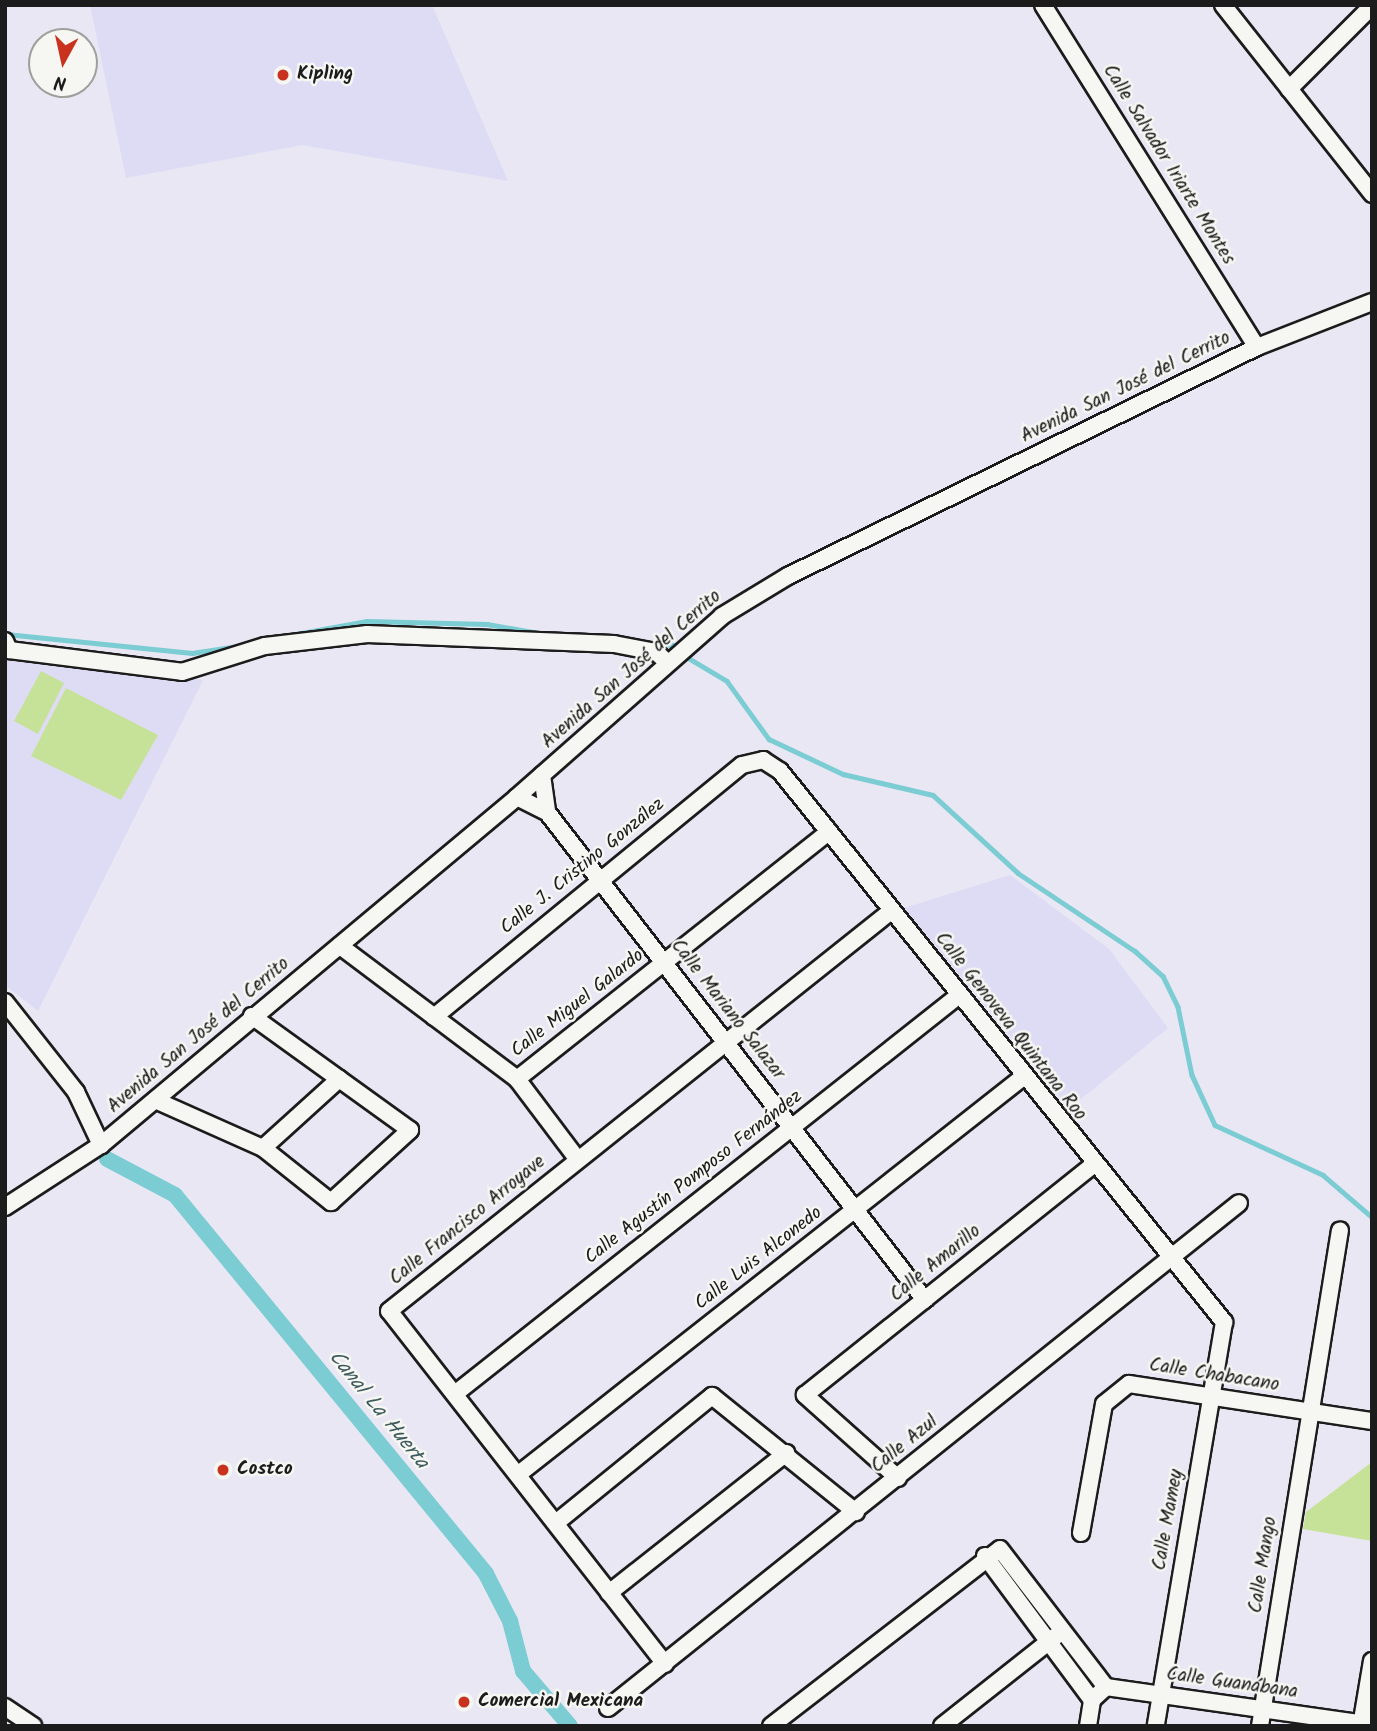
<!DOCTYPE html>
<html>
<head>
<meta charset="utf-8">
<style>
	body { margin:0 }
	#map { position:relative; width:1377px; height:1731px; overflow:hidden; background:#e8e7f3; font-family:Kalam,sans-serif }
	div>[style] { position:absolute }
	.built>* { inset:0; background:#dedcf4 }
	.green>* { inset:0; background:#c6e299 }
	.stream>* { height:4.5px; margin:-2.25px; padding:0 2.25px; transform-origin:2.25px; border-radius:2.25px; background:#7bccd3 }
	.canal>* { height:16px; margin:-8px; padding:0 8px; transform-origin:8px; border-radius:8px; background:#7bccd3 }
	.roads { filter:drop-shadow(2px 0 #1c1c1c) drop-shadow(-2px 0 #1c1c1c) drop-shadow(0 2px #1c1c1c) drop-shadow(0 -2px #1c1c1c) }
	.minor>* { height:16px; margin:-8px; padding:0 8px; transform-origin:8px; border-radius:8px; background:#f6f6f2 }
	.dots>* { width:19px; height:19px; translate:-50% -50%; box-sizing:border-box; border:4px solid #f6f6f2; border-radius:50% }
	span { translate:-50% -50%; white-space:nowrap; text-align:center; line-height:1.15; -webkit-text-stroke:5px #f6f6f2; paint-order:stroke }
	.poi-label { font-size:19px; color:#1c1c1c; font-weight:700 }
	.left { translate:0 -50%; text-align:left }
	.street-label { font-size:19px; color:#1c1c1c }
	.water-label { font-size:21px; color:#3d5a5c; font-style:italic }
	.frame { position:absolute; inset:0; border:7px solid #1c1c1c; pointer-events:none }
	.north { position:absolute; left:28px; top:28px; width:70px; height:70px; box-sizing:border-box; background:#f6f6f2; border:2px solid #9f9f9c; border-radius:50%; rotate:188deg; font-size:19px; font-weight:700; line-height:28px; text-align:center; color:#1c1c1c }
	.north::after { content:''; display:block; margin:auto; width:24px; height:32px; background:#c8321e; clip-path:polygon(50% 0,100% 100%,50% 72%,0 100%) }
</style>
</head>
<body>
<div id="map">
	<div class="built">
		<i style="clip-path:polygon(90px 5px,432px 5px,508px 181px,302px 145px,126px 178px)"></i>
		<i style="clip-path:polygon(5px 656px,203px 680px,38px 1011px,5px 985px)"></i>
		<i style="clip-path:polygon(1010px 875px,1109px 949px,1168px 1028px,1070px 1108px,904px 908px)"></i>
	</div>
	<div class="green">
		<i style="clip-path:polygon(41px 671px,64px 683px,38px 734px,14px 721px)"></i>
		<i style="clip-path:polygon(66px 688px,158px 735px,121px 800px,31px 756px)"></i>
		<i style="clip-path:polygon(1372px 1462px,1372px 1541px,1303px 1529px,1306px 1512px)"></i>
	</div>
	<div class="stream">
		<i style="left:6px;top:634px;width:187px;rotate:5.8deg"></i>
		<i style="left:192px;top:653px;width:53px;rotate:-8.7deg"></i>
		<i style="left:280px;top:637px;width:88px;rotate:-10.4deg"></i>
		<i style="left:367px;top:621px;width:120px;rotate:1.4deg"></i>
		<i style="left:487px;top:624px;width:59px;rotate:9.8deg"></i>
		<i style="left:651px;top:644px;width:25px;rotate:2deg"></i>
		<i style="left:690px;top:659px;width:43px;rotate:30.7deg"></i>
		<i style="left:727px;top:681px;width:72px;rotate:54.1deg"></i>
		<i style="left:769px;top:739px;width:82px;rotate:25.3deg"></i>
		<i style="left:843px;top:774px;width:92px;rotate:13.1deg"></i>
		<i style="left:933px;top:795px;width:115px;rotate:42.5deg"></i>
		<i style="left:1018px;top:873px;width:141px;rotate:33.7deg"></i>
		<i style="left:1135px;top:951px;width:38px;rotate:42deg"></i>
		<i style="left:1163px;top:976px;width:34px;rotate:64deg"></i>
		<i style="left:1178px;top:1007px;width:69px;rotate:78.4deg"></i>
		<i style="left:1192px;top:1075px;width:55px;rotate:65.3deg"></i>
		<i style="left:1215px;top:1125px;width:119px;rotate:24.8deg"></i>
		<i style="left:1323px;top:1175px;width:65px;rotate:40.6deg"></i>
	</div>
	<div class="canal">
		<i style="left:107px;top:1159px;width:77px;rotate:27.9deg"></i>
		<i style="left:175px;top:1195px;width:490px;rotate:50.6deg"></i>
		<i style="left:486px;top:1574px;width:53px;rotate:62.9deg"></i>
		<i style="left:510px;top:1621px;width:52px;rotate:75.4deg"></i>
		<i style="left:523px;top:1671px;width:72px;rotate:49.5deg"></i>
	</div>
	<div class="roads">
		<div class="minor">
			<i style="left:1043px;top:5px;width:403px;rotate:58deg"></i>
			<i style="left:1223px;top:5px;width:241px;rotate:51.7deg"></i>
			<i style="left:1289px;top:89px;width:117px;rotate:-45deg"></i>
			<i style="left:5px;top:641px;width:10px;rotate:66deg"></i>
			<i style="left:9px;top:650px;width:174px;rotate:7.2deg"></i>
			<i style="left:182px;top:672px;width:87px;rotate:-17.4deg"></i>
			<i style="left:265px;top:646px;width:103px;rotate:-6.7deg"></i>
			<i style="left:367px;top:634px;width:247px;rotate:2.3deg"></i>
			<i style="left:614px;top:644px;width:43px;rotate:10.8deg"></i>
			<i style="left:656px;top:652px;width:16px;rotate:43deg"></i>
			<i style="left:542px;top:775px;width:37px;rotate:82deg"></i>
			<i style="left:517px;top:797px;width:34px;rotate:27deg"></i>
			<i style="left:547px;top:812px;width:617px;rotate:52.24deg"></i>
			<i style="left:340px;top:946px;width:221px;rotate:36.9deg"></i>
			<i style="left:517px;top:1079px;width:101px;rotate:53deg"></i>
			<i style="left:5px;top:1002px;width:115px;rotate:51.7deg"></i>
			<i style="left:76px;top:1092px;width:59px;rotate:64.7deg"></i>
			<i style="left:434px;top:1017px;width:398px;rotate:-39.3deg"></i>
			<i style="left:742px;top:765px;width:22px;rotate:-13deg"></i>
			<i style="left:763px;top:760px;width:20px;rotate:33deg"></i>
			<i style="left:780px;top:771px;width:708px;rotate:51.14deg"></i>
			<i style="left:1224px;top:1322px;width:410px;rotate:99.6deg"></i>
			<i style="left:517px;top:1079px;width:398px;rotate:-38.4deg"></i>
			<i style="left:155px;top:1100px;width:118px;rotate:24deg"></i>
			<i style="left:263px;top:1148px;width:87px;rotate:38.5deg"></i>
			<i style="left:331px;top:1202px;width:107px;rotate:-42.3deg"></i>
			<i style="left:410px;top:1130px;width:195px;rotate:-144.2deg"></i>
			<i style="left:263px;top:1148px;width:103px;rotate:-42.2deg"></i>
			<i style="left:5px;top:1207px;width:114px;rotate:-32.9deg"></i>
			<i style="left:101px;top:1145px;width:542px;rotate:-39.91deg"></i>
			<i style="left:517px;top:797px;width:273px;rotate:-41.4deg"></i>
			<i style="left:722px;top:616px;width:77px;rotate:-31.2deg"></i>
			<i style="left:788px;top:576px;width:522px;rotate:-26.03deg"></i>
			<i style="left:1257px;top:347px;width:123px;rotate:-21.4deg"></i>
			<i style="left:456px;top:1393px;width:640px;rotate:-38.34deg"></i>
			<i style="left:520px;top:1473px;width:640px;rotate:-38.21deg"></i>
			<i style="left:898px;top:1478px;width:125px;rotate:-138.3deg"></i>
			<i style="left:805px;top:1395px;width:369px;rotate:-38.6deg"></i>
			<i style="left:557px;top:1522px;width:200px;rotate:-39.1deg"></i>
			<i style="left:712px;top:1396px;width:185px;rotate:38.9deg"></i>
			<i style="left:1081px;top:1533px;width:131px;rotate:-79.9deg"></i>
			<i style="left:1104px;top:1404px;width:32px;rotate:-39deg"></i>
			<i style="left:1129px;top:1384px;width:246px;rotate:8.7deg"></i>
			<i style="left:985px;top:1556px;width:179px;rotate:53.4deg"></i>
			<i style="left:609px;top:1593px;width:226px;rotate:-38.3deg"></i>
			<i style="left:665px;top:1664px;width:448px;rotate:-128deg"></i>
			<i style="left:389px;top:1311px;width:642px;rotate:-38.55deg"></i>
			<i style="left:1092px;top:1700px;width:19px;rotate:-43deg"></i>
			<i style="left:1106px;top:1687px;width:269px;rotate:8.1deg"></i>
			<i style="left:5px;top:1707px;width:34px;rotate:34deg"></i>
			<i style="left:608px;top:1708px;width:808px;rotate:-38.67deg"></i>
			<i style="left:771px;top:1726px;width:289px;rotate:-37.7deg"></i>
			<i style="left:1000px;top:1549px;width:174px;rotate:52.5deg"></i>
			<i style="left:942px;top:1726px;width:145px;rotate:-38.3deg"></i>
			<i style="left:1088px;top:1726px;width:26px;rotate:-81deg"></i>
			<i style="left:1260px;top:1726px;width:502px;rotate:-80.84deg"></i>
			<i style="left:1361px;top:1726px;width:66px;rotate:-80.4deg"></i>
		</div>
	</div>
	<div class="dots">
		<i style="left:283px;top:75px;background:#c8321e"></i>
		<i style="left:223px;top:1470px;background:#c8321e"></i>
		<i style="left:464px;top:1702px;background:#c8321e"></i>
	</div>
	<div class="poi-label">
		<span class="left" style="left:297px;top:75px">Kipling</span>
		<span class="left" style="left:237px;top:1470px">Costco</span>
		<span class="left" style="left:478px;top:1702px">Comercial Mexicana</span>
	</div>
	<div class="street-label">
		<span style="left:1168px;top:165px;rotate:58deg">Calle Salvador Iriarte Montes</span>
		<span style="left:1126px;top:388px;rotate:-26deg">Avenida San José del Cerrito</span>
		<span style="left:632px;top:670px;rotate:-41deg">Avenida San José del Cerrito</span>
		<span style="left:583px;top:867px;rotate:-39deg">Calle J. Cristino González</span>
		<span style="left:578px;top:1004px;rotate:-38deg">Calle Miguel Galardo</span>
		<span style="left:727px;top:1010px;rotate:52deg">Calle Mariano Salazar</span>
		<span style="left:1010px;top:1027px;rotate:52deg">Calle Genoveva Quintana Roo</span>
		<span style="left:199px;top:1036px;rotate:-40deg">Avenida San José del Cerrito</span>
		<span style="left:694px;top:1178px;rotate:-38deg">Calle Agustín Pomposo Fernández</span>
		<span style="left:468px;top:1221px;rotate:-39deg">Calle Francisco Arroyave</span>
		<span style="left:759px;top:1259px;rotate:-38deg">Calle Luis Alconedo</span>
		<span style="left:936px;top:1264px;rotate:-39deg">Calle Amarillo</span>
		<span style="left:1214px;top:1376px;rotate:9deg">Calle Chabacano</span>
		<span style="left:905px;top:1445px;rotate:-39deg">Calle Azul</span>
		<span style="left:1169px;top:1520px;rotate:-80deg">Calle Mamey</span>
		<span style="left:1264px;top:1565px;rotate:-81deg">Calle Mango</span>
		<span style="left:1232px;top:1684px;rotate:8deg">Calle Guanábana</span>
	</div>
	<div class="water-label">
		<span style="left:378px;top:1410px;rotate:51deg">Canal La Huerta</span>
	</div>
	<div class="frame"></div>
	<div class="north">N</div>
</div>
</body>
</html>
